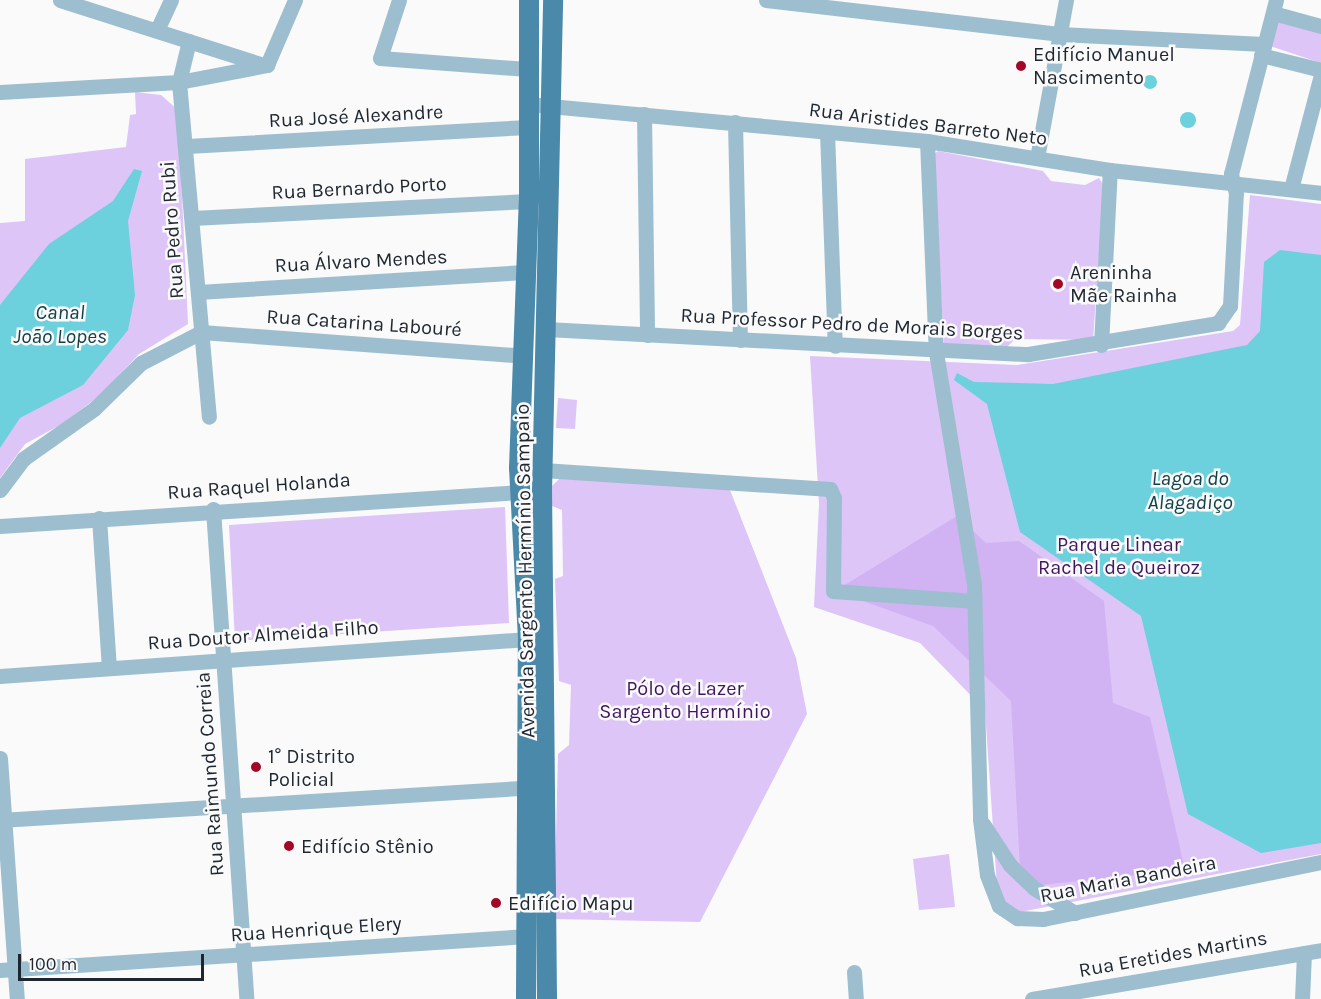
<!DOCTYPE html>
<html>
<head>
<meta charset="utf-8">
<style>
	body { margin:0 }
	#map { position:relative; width:1321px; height:999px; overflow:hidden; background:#fafafa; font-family:Karla,sans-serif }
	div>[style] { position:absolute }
	.green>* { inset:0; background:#ddc5f7 }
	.forest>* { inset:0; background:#d1b2f3 }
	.water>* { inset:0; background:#6cd0dd }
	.round { border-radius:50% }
	.minor>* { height:15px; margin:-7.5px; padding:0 7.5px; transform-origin:7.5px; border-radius:7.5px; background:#9dbecf }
	.major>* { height:20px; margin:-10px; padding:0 10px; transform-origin:10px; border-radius:10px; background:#4a89a9 }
	.dots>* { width:16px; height:16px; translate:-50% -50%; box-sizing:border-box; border:3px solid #fafafa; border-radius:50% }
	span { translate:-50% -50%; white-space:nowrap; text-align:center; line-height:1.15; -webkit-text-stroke:5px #fafafa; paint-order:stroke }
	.poi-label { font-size:20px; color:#1e2630 }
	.left { translate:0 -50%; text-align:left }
	.street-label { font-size:20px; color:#1e2630 }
	.park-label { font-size:20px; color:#401660 }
	.water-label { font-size:21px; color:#124147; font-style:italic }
	.scale { position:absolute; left:18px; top:954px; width:186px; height:27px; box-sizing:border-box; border:3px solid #1e2630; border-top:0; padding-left:8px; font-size:18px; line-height:21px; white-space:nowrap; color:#1e2630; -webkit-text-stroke:4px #fafafa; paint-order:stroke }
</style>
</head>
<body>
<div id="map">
	<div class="green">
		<i style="clip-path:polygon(1278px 22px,1321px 33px,1321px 63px,1270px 46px)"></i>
		<i style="clip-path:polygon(135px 92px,161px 95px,178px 110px,188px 324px,139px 354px,103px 393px,62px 424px,25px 444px,0 478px,0 223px,25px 221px,25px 159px,126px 147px,130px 115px,136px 114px)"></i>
		<i style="clip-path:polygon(938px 151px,1043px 171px,1051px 181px,1085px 185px,1099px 178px,1104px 186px,1093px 340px,1015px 339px,1006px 348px,944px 344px,933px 155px)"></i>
		<i style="clip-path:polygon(1250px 195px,1321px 204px,1321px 854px,999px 916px,985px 710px,920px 643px,814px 607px,819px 504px,810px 356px,1017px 365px,1233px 331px,1240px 325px)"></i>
		<i style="clip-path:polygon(558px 398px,577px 400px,575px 429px,556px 428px)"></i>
		<i style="clip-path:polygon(564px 474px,730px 490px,796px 658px,807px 714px,700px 922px,554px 919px,558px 754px,569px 745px,571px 685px,559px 681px,555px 579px,563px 576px,562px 510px,552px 506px,552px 486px)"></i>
		<i style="clip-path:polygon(505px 507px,509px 623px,235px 641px,229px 525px)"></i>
		<i style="clip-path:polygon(949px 854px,955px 907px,919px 910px,913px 859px)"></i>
	</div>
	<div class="forest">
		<i style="clip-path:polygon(957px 516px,986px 543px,1019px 541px,1104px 601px,1113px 703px,1150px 717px,1185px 870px,1021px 887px,1011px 701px,933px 626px,835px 591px)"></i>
	</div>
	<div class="water">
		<i class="round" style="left:1143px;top:75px;width:14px;height:14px"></i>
		<i class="round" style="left:1180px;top:112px;width:16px;height:16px"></i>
		<i style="clip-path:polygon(134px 169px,142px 171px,128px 221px,135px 295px,128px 330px,83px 385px,20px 418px,0 448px,0 305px,49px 244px,113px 201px)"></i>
		<i style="clip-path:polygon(1280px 250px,1321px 255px,1321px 843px,1261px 853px,1188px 814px,1141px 616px,1020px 532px,987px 404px,954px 380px,957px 373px,974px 382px,1053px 384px,1247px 345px,1260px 331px,1264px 262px)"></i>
	</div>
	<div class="minor">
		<i style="left:60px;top:0;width:214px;rotate:17.7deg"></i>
		<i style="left:399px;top:0;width:61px;rotate:108.1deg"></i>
		<i style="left:380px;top:58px;width:148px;rotate:4.3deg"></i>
		<i style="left:766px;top:0;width:295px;rotate:6.6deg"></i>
		<i style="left:1059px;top:34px;width:205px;rotate:2.8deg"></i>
		<i style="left:1273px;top:13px;width:50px;rotate:15.2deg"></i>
		<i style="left:157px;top:30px;width:33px;rotate:-65deg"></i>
		<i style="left:189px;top:41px;width:42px;rotate:103.7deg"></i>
		<i style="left:179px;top:82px;width:336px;rotate:84.9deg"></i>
		<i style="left:1261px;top:55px;width:62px;rotate:14deg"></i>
		<i style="left:267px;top:65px;width:71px;rotate:-66.7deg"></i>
		<i style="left:0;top:92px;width:179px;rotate:-3.2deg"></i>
		<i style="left:179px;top:82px;width:90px;rotate:-10.9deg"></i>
		<i style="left:528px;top:104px;width:401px;rotate:5.3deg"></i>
		<i style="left:927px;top:141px;width:185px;rotate:9deg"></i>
		<i style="left:1110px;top:170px;width:212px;rotate:6.2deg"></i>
		<i style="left:644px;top:114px;width:221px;rotate:89.2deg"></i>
		<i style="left:735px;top:122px;width:218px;rotate:88.7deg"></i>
		<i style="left:827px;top:132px;width:214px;rotate:87.9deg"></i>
		<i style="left:927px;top:141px;width:211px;rotate:87.6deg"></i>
		<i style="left:936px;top:352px;width:236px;rotate:80.7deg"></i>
		<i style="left:974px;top:585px;width:234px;rotate:88.5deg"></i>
		<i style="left:980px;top:819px;width:56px;rotate:82.9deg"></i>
		<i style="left:987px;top:875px;width:33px;rotate:69deg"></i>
		<i style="left:999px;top:906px;width:22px;rotate:34deg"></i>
		<i style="left:1017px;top:918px;width:26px;rotate:2deg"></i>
		<i style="left:1043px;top:919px;width:284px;rotate:-11.6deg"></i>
		<i style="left:187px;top:146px;width:342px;rotate:-3.2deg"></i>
		<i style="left:1037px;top:158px;width:161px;rotate:-79.6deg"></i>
		<i style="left:1291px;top:189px;width:118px;rotate:-75.3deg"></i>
		<i style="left:192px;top:218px;width:337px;rotate:-2.9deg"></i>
		<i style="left:198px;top:292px;width:330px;rotate:-3.5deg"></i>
		<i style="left:546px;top:329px;width:483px;rotate:3deg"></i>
		<i style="left:1028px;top:354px;width:193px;rotate:-9.3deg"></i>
		<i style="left:1218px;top:323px;width:21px;rotate:-55deg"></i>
		<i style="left:1230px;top:306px;width:113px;rotate:-87deg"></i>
		<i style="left:1236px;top:193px;width:20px;rotate:-105deg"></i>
		<i style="left:1231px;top:174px;width:180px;rotate:-75.5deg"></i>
		<i style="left:1101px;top:345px;width:175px;rotate:-87.1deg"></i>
		<i style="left:543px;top:470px;width:288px;rotate:3.8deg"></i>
		<i style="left:830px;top:489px;width:10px;rotate:66deg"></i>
		<i style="left:834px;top:498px;width:93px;rotate:90.6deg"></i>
		<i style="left:833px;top:591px;width:142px;rotate:4deg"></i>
		<i style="left:0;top:490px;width:39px;rotate:-53deg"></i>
		<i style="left:23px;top:459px;width:87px;rotate:-35.2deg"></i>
		<i style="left:94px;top:409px;width:66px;rotate:-44.4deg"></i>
		<i style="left:141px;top:363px;width:68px;rotate:-27.3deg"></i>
		<i style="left:201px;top:332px;width:324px;rotate:4.2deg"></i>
		<i style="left:213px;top:509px;width:491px;rotate:86.1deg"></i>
		<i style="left:99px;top:518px;width:149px;rotate:86.2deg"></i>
		<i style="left:0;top:526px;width:521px;rotate:-3.74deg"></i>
		<i style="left:0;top:676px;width:529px;rotate:-4.01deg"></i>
		<i style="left:0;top:758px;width:242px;rotate:86deg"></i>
		<i style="left:0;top:820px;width:537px;rotate:-3.52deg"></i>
		<i style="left:983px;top:824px;width:49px;rotate:56.6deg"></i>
		<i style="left:1010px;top:865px;width:33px;rotate:44deg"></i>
		<i style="left:1034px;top:888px;width:48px;rotate:31.4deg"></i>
		<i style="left:0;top:970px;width:529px;rotate:-3.68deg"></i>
		<i style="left:854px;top:972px;width:27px;rotate:86deg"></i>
		<i style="left:1032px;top:999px;width:293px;rotate:-9.6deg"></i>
		<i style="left:1302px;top:999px;width:46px;rotate:-87.5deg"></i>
	</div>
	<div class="major">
		<i style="left:526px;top:999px;width:360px;rotate:-89.7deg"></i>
		<i style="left:528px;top:639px;width:171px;rotate:-93deg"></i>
		<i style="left:519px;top:468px;width:267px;rotate:-87.9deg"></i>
		<i style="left:529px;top:201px;width:201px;rotate:-90deg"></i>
		<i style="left:547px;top:999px;width:508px;rotate:-90.56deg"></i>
		<i style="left:542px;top:491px;width:491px;rotate:-88.7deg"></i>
	</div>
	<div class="dots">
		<i style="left:1021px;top:66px;background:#a30627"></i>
		<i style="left:1058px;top:284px;background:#a30627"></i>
		<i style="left:256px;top:767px;background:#a30627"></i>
		<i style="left:289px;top:846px;background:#a30627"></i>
		<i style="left:496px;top:903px;background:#a30627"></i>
	</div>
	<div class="poi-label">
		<span class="left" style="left:1033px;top:66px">Edifício Manuel<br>Nascimento</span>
		<span class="left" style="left:1070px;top:284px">Areninha<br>Mãe Rainha</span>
		<span class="left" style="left:268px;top:768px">1° Distrito<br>Policial</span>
		<span class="left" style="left:301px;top:846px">Edifício Stênio</span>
		<span class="left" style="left:508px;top:903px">Edifício Mapu</span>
	</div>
	<div class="street-label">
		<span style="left:356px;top:116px;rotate:-3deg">Rua José Alexandre</span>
		<span style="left:928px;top:124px;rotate:7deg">Rua Aristides Barreto Neto</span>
		<span style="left:359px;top:188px;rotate:-3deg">Rua Bernardo Porto</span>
		<span style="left:172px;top:230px;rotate:-94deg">Rua Pedro Rubi</span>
		<span style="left:361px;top:261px;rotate:-3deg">Rua Álvaro Mendes</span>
		<span style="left:364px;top:323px;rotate:4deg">Rua Catarina Labouré</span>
		<span style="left:852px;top:324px;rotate:3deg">Rua Professor Pedro de Morais Borges</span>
		<span style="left:259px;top:486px;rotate:-4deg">Rua Raquel Holanda</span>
		<span style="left:525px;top:571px;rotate:-91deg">Avenida Sargento Hermínio Sampaio</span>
		<span style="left:263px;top:635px;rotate:-4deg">Rua Doutor Almeida Filho</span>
		<span style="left:210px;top:774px;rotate:-94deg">Rua Raimundo Correia</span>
		<span style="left:1128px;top:879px;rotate:-11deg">Rua Maria Bandeira</span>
		<span style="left:316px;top:929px;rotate:-4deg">Rua Henrique Elery</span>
		<span style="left:1173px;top:954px;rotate:-10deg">Rua Eretides Martins</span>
	</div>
	<div class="park-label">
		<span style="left:1119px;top:556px">Parque Linear<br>Rachel de Queiroz</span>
		<span style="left:685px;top:700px">Pólo de Lazer<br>Sargento Hermínio</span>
	</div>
	<div class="water-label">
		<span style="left:60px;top:324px">Canal<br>João Lopes</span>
		<span style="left:1190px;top:490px">Lagoa do<br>Alagadiço</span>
	</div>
	<div class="scale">100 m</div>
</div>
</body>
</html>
